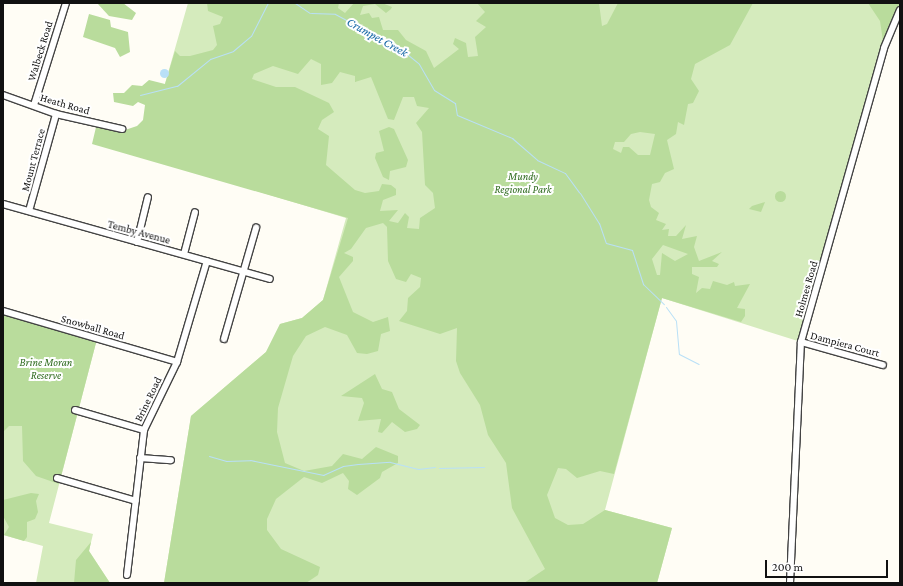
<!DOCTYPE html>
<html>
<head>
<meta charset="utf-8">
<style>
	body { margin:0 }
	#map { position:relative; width:903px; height:586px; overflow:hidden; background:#fffdf5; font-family:"Crimson Pro",serif }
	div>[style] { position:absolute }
	.green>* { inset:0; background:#d5ebbd }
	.forest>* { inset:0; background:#b9dc9c }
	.round { border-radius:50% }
	.water>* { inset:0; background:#b9e0f7 }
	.stream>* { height:1px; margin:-0.5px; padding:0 0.5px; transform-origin:0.5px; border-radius:0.5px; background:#b9e0f7 }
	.roads { filter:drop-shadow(1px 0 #444) drop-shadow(-1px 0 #444) drop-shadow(0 1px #444) drop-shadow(0 -1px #444) }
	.minor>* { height:6px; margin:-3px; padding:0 3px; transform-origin:3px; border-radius:3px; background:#fff }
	span { translate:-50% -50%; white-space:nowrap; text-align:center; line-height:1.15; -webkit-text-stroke:4px #fff; paint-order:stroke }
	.street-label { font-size:11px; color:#111 }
	.park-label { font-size:11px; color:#2f6b1f; font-style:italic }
	.water-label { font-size:12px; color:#1768a6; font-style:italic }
	.frame { position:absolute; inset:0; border:4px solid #111; pointer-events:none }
	.scale { position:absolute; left:765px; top:560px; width:123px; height:18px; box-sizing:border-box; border:2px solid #111; border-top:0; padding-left:5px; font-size:12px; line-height:14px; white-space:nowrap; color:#111; -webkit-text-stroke:3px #fff; paint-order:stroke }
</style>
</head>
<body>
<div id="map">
	<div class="green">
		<i style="clip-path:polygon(188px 3px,900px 3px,801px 342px,662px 298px,605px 510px,672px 528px,657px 583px,164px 583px,191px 416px,266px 352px,280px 324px,302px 318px,323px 300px,346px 218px,144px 157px)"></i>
		<i style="clip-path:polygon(3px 311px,97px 339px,49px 523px,93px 534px,89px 551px,110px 583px,36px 583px,43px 546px,3px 535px)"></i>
	</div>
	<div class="forest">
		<i style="clip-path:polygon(97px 3px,123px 3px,136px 13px,132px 20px,109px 16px)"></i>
		<i style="clip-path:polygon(evenodd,207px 3px,339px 3px,338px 8px,345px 13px,354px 3px,382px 3px,392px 7px,391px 9px,386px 13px,375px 4px,363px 6px,360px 15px,369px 13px,372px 18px,379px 17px,383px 30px,398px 30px,406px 40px,426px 51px,434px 68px,459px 49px,453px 44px,455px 38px,466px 43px,468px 57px,478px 56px,475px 37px,486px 27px,476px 21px,485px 12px,477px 3px,599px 3px,602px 26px,607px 24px,618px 3px,753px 3px,730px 45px,695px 64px,691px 79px,699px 91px,693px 103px,688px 104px,684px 125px,678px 122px,676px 134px,667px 140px,674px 169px,665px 173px,660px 182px,652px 184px,649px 200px,651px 207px,659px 213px,656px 220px,666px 224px,662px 230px,669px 229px,668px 236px,676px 236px,686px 225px,682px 239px,697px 236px,694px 247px,699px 261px,722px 252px,712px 261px,719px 264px,717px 267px,692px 267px,692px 274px,699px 277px,696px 293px,702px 288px,710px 289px,713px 281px,727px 285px,734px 282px,735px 286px,750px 284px,737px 308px,745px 309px,745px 316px,741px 322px,662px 298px,614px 474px,600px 471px,577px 478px,566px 469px,558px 468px,547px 495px,555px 518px,568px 525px,583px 524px,605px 510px,672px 528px,657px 583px,524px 583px,545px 569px,512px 508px,506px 463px,488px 435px,480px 405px,460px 373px,456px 361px,457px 328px,440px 334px,399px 321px,407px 311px,408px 298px,420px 287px,421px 278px,411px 274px,406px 282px,396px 279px,388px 261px,387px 227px,383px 223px,366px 228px,351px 249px,344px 253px,353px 257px,353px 261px,339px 277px,353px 312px,373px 322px,388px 317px,390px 331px,381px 334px,378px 351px,367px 354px,357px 353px,347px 335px,325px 327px,306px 336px,293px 356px,278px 408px,277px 432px,285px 463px,304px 471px,332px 466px,343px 454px,362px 459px,376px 447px,398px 456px,398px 463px,382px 472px,380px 478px,357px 495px,348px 489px,349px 481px,343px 473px,322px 483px,304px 477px,276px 499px,267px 519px,267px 530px,281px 549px,320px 567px,318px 575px,306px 583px,164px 583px,191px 416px,266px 352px,280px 324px,302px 318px,323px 300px,348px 218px,92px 144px,97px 123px,125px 130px,137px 126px,143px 120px,145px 105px,138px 102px,133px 106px,114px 102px,113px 93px,124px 93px,132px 85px,142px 86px,149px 80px,165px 84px,175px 51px,180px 56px,190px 56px,213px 50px,217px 45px,213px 26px,220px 24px,223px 17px,208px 11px,207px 3px,311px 59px,321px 64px,321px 85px,332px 83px,340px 72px,355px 76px,355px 82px,371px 77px,388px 119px,394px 120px,403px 97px,414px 97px,417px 106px,429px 108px,416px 123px,422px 132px,425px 185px,433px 193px,435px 208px,420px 218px,419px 229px,407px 228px,409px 217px,405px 213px,398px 223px,389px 221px,398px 210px,380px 211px,383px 200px,396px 195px,396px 189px,391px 185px,382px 184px,379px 191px,365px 193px,355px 190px,326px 165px,329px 136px,318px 129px,322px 120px,334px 112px,329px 103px,295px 87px,276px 87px,252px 79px,254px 74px,273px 66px,298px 74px,311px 59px,207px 3px,640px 132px,655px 134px,650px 155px,638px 155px,629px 147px,623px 147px,621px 153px,613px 149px,615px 142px,624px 142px,631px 134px,640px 132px,207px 3px,663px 245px,688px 254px,675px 261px,662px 253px,660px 275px,657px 275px,652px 259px,663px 245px)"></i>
		<i style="clip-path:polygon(868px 3px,900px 3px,884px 48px,880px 21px)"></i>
		<i style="clip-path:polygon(89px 14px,110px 20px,111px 27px,128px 32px,130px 52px,120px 57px,115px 48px,83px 37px)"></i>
		<i style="clip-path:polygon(389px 127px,394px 129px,408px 160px,406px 167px,390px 171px,389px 180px,383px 177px,375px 158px,376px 153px,384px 151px,379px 131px)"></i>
		<i class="round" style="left:774.5px;top:190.5px;width:11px;height:11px"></i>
		<i style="clip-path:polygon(765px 202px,761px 212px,749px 209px,752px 206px)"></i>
		<i style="clip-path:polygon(3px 311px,97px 339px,59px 484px,36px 476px,23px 461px,22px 426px,9px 426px,3px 432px)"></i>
		<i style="clip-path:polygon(375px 374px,382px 389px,392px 392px,399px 409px,420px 425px,417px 429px,405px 432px,392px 422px,382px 433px,378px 432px,381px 419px,358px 421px,364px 403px,362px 398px,341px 396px)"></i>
		<i style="clip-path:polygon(31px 493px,39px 494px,36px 501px,38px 512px,35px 519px,27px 522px,27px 537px,24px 541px,4px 535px,9px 527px,3px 516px,3px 500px)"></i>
		<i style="clip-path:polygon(91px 542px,89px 551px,110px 583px,74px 583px,76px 560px)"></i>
	</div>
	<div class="water">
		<i class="round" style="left:159.5px;top:68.5px;width:9px;height:9px"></i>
	</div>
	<div class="stream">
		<i style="left:295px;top:3px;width:18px;rotate:34deg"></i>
		<i style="left:311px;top:13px;width:24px;rotate:2deg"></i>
		<i style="left:335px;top:14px;width:76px;rotate:28.2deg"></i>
		<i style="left:402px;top:50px;width:22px;rotate:39deg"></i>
		<i style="left:419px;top:64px;width:30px;rotate:60deg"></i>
		<i style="left:434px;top:90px;width:25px;rotate:32deg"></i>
		<i style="left:455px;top:103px;width:12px;rotate:81deg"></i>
		<i style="left:457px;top:115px;width:60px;rotate:22.7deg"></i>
		<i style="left:512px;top:138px;width:33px;rotate:41deg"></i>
		<i style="left:537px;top:160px;width:31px;rotate:25deg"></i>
		<i style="left:565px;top:173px;width:24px;rotate:54deg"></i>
		<i style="left:140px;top:95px;width:38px;rotate:-14deg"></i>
		<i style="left:177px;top:86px;width:43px;rotate:-39.3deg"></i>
		<i style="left:210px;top:59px;width:24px;rotate:-19deg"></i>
		<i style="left:233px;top:51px;width:23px;rotate:-40deg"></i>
		<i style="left:251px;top:36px;width:37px;rotate:-63deg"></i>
		<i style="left:580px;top:193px;width:36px;rotate:58deg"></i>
		<i style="left:599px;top:223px;width:21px;rotate:71deg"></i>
		<i style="left:606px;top:243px;width:27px;rotate:15deg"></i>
		<i style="left:632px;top:250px;width:36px;rotate:72deg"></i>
		<i style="left:643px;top:284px;width:29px;rotate:44deg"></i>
		<i style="left:666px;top:307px;width:17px;rotate:54deg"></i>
		<i style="left:676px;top:321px;width:33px;rotate:85deg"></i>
		<i style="left:679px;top:354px;width:22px;rotate:27deg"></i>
		<i style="left:209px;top:456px;width:18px;rotate:16deg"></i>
		<i style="left:226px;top:461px;width:24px;rotate:-2deg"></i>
		<i style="left:250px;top:460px;width:75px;rotate:11.6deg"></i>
		<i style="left:323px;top:475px;width:22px;rotate:-24deg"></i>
		<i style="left:343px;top:466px;width:15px;rotate:-8deg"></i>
		<i style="left:358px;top:464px;width:32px;rotate:-4deg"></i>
		<i style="left:390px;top:462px;width:29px;rotate:14deg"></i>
		<i style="left:418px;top:469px;width:17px;rotate:-7deg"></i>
		<i style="left:439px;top:468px;width:45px;rotate:-1.3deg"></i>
	</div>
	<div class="roads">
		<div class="minor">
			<i style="left:3px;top:95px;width:56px;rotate:19.7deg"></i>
			<i style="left:56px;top:114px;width:68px;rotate:12.8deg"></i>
			<i style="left:34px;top:105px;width:107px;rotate:-72.6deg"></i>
			<i style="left:3px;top:204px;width:277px;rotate:15.7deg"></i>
			<i style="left:29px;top:211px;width:101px;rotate:-74.4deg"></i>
			<i style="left:137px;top:242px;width:46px;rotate:-76.3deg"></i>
			<i style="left:184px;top:254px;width:43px;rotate:-75.3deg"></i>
			<i style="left:3px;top:311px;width:181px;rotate:16.3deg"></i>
			<i style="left:224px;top:339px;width:116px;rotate:-73.9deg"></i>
			<i style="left:801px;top:342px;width:85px;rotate:15.7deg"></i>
			<i style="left:75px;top:410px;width:72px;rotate:16.2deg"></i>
			<i style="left:140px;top:458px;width:31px;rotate:4deg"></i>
			<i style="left:57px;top:478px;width:82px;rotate:16.2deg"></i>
			<i style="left:127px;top:575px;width:146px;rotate:-83.3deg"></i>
			<i style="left:144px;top:430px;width:76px;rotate:-64.1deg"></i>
			<i style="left:177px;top:362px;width:105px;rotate:-73.5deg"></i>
			<i style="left:790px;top:583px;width:241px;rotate:-87.4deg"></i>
			<i style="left:801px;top:342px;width:305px;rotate:-74.2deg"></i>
			<i style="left:884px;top:48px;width:41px;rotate:-67.2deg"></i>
		</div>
	</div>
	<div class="street-label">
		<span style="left:40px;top:51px;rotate:-73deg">Walbeck Road</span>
		<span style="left:65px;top:104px;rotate:16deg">Heath Road</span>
		<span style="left:33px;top:160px;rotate:-75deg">Mount Terrace</span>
		<span style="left:139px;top:232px;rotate:15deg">Temby Avenue</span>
		<span style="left:806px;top:289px;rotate:-74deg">Holmes Road</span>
		<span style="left:93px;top:327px;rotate:16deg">Snowball Road</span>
		<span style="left:845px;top:344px;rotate:15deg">Dampiera Court</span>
		<span style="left:148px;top:399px;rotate:-64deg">Brine Road</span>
	</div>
	<div class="park-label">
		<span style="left:523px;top:183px">Mundy<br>Regional Park</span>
		<span style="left:46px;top:369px">Brine Moran<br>Reserve</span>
	</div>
	<div class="water-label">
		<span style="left:377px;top:38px;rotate:29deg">Crumpet Creek</span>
	</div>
	<div class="frame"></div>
	<div class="scale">200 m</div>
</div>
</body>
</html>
